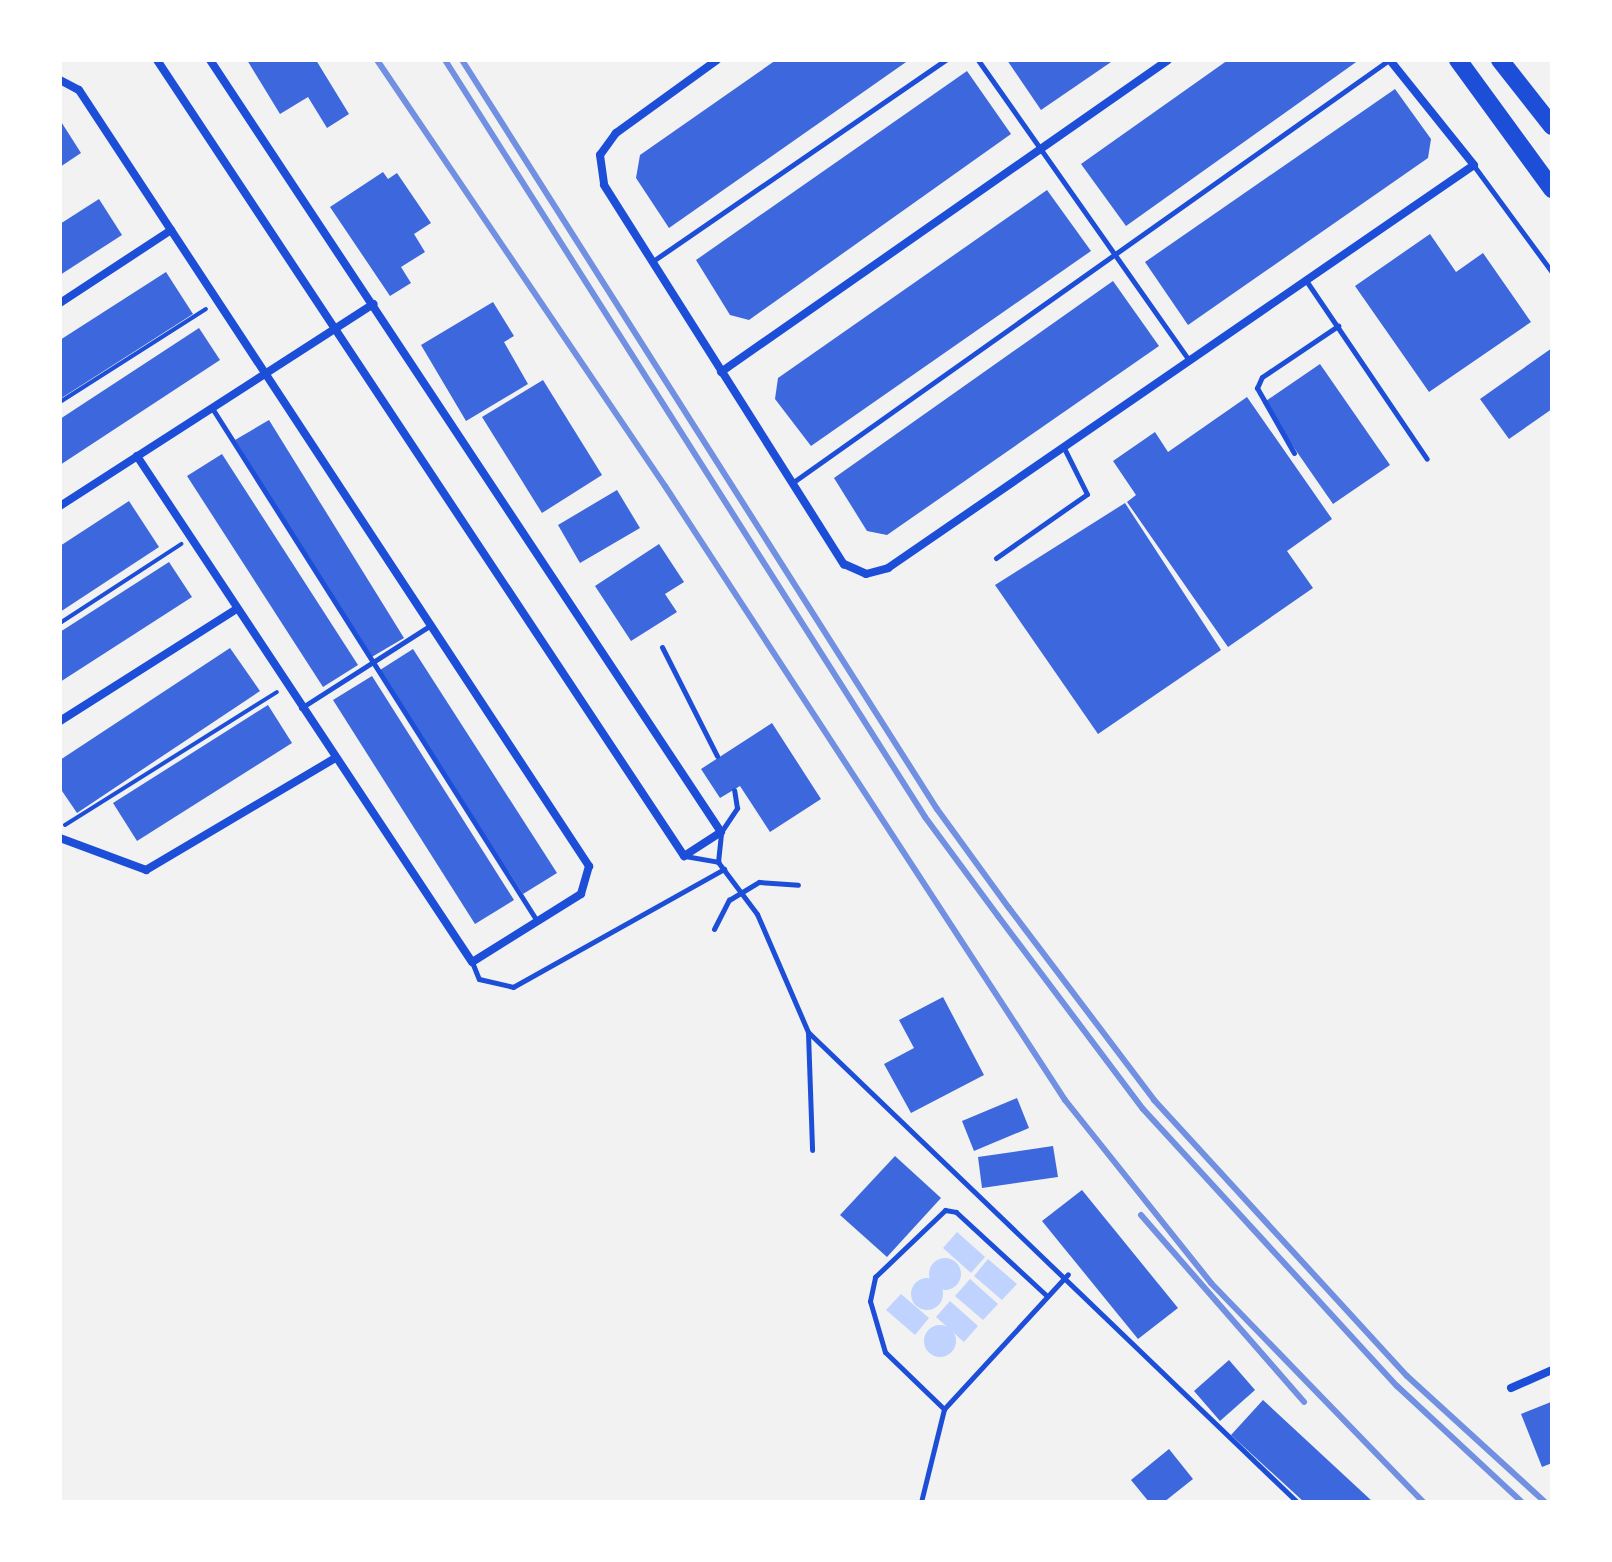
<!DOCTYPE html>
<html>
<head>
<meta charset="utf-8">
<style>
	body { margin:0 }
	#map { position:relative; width:1612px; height:1562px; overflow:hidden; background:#f2f2f2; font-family:Inter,sans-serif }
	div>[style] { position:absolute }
	.water>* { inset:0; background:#bfd3fe }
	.round { border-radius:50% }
	.building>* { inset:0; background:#3d67dc }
	.path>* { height:4px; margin:-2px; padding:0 2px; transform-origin:2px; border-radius:2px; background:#1d4ed8 }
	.service>* { height:5px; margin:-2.5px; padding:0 2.5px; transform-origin:2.5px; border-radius:2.5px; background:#1d4ed8 }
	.minor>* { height:8px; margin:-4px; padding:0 4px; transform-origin:4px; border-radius:4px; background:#1d4ed8 }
	.motorway>* { height:18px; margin:-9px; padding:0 9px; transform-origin:9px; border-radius:9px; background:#1d4ed8 }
	.rail>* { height:6px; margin:-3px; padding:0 3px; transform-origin:3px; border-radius:3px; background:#7290e2 }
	span { translate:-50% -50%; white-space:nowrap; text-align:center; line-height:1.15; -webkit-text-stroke:8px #fff; paint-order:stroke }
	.frame { position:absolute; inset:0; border:62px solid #fff; pointer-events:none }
</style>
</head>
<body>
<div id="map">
	<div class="water">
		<i style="clip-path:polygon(957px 1232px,985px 1257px,971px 1273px,943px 1248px)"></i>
		<i class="round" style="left:929px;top:1258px;width:32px;height:32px"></i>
		<i style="clip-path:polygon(988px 1259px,1017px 1284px,1002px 1300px,974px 1276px)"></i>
		<i class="round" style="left:911px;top:1278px;width:32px;height:32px"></i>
		<i style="clip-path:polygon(970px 1279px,998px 1304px,983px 1320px,955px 1296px)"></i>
		<i style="clip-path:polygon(901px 1294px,929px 1318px,915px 1335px,886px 1310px)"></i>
		<i style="clip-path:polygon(950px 1301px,978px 1326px,964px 1342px,936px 1317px)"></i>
		<i class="round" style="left:924px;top:1325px;width:32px;height:32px"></i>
	</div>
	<div class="building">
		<i style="clip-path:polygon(247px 60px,316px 60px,349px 114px,327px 128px,308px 97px,280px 114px)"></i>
		<i style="clip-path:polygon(776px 60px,909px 60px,669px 228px,636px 178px,640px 155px)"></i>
		<i style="clip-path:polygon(1007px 60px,1114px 60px,1041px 110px)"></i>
		<i style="clip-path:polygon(1228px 60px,1359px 60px,1126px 226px,1081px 164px)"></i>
		<i style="clip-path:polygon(967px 71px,1011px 134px,749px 320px,730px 315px,696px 260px)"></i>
		<i style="clip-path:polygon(1395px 89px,1431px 139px,1428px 158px,1188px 325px,1145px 262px)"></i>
		<i style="clip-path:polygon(60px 120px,81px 153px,60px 167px)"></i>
		<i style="clip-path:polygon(383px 172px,388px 179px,397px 173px,431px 223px,414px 234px,425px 252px,401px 267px,411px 283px,390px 296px,330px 207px)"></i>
		<i style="clip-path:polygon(1047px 190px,1091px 251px,811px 446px,775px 399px,778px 378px)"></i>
		<i style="clip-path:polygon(99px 199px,122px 235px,60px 275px,60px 224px)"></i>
		<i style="clip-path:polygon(1430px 234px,1456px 272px,1483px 253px,1531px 322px,1429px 392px,1355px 286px)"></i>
		<i style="clip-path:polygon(166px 272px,193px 314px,60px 399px,60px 340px)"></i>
		<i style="clip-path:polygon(1113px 281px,1159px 346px,887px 535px,867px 531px,834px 478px)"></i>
		<i style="clip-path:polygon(493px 302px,514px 336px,504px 342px,528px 384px,466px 421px,421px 345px)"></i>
		<i style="clip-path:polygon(199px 328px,220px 360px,60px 465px,60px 419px)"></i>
		<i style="clip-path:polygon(1552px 348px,1552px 409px,1509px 439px,1480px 399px)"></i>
		<i style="clip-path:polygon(1320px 364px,1390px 465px,1333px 504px,1263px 403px)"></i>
		<i style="clip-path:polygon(543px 380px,602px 475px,542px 513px,482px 417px)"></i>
		<i style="clip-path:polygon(1247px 397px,1332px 519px,1287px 551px,1313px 588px,1228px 647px,1127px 502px,1136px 495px,1113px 461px,1155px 432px,1168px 452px)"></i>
		<i style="clip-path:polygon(269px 420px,404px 638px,370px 658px,235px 440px)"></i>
		<i style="clip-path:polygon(222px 454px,358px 665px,323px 687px,187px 476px)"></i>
		<i style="clip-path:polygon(617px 490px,640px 528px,580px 563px,558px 525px)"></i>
		<i style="clip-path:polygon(129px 501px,159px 547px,60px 612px,60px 546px)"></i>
		<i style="clip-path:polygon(1125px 503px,1221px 650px,1098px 734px,995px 585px)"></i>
		<i style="clip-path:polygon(659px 544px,684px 582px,665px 594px,677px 612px,631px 641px,595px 586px)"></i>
		<i style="clip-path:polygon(169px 562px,192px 597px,60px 682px,60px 632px)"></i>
		<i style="clip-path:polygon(230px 648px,260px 691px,77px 813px,60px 788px,60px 760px)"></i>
		<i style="clip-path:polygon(413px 649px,557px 873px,523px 894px,380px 670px)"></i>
		<i style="clip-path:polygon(372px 676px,514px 900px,475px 924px,333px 700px)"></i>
		<i style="clip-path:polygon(268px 705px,292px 743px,137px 841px,113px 803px)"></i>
		<i style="clip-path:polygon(772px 723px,821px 799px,770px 832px,740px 786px,720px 798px,701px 769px)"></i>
		<i style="clip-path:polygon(943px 997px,984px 1075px,911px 1113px,884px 1064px,914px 1048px,899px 1020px)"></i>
		<i style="clip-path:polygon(1017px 1098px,1029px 1128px,974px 1151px,962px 1121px)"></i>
		<i style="clip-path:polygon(1053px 1146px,1058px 1177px,982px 1188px,978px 1157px)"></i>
		<i style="clip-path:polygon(895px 1156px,941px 1198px,887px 1257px,840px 1215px)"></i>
		<i style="clip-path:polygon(1082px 1190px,1178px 1308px,1138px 1339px,1042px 1221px)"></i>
		<i style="clip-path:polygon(1229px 1360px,1255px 1390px,1220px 1421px,1194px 1391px)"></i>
		<i style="clip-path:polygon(1263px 1400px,1373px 1502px,1304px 1502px,1231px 1435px)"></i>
		<i style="clip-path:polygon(1551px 1402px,1552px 1463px,1542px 1467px,1521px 1414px)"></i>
		<i style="clip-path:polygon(1169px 1449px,1193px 1479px,1164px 1502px,1149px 1502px,1131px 1480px)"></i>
	</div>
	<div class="path">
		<i style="left:60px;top:402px;width:173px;rotate:-32.5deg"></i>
		<i style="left:60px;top:623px;width:145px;rotate:-33.1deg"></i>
		<i style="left:65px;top:825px;width:250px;rotate:-32.1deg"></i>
	</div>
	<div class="service">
		<i style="left:978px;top:60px;width:365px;rotate:54.9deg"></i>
		<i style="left:1474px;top:166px;width:132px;rotate:53.7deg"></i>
		<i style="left:653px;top:261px;width:355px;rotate:-34.5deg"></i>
		<i style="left:1305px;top:279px;width:217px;rotate:55.9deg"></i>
		<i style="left:212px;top:408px;width:607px;rotate:57.64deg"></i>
		<i style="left:1294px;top:453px;width:75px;rotate:-119.6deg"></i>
		<i style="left:1257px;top:388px;width:12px;rotate:-66deg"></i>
		<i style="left:1262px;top:377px;width:92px;rotate:-33.9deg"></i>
		<i style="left:792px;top:483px;width:732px;rotate:-35.32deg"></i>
		<i style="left:996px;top:558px;width:111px;rotate:-35.1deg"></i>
		<i style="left:1087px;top:494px;width:51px;rotate:-116.6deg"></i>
		<i style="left:662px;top:647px;width:122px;rotate:63.2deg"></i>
		<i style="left:301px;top:708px;width:154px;rotate:-32.6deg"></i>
		<i style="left:685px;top:856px;width:34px;rotate:10deg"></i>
		<i style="left:718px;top:862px;width:30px;rotate:-84deg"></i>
		<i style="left:721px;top:832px;width:29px;rotate:-56deg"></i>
		<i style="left:737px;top:808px;width:18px;rotate:-99deg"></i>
		<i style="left:718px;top:862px;width:65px;rotate:53.1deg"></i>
		<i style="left:757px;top:914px;width:129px;rotate:66.6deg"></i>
		<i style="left:808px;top:1032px;width:678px;rotate:43.86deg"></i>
		<i style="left:714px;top:929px;width:33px;rotate:-63deg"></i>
		<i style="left:729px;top:900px;width:35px;rotate:-31deg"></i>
		<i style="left:759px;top:882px;width:39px;rotate:4deg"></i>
		<i style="left:472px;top:962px;width:18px;rotate:68deg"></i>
		<i style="left:479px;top:979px;width:35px;rotate:13deg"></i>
		<i style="left:513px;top:987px;width:242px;rotate:-29.2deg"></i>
		<i style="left:808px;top:1033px;width:117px;rotate:88deg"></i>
		<i style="left:944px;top:1409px;width:82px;rotate:-136deg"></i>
		<i style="left:885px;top:1352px;width:53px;rotate:-106.4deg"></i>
		<i style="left:870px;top:1301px;width:25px;rotate:-78deg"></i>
		<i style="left:875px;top:1277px;width:97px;rotate:-43.7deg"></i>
		<i style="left:945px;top:1210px;width:11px;rotate:10deg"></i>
		<i style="left:956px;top:1212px;width:122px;rotate:42.7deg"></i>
		<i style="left:921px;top:1502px;width:96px;rotate:-76.1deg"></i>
		<i style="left:944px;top:1409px;width:183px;rotate:-47.4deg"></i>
	</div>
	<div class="minor">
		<i style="left:157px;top:60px;width:955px;rotate:56.49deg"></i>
		<i style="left:684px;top:856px;width:44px;rotate:-33deg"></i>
		<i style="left:721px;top:832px;width:926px;rotate:-123.5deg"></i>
		<i style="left:717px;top:60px;width:125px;rotate:144.1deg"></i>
		<i style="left:616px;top:133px;width:27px;rotate:126deg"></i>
		<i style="left:600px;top:155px;width:30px;rotate:82deg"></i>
		<i style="left:604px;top:185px;width:449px;rotate:57.7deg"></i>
		<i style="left:844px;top:564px;width:24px;rotate:24deg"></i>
		<i style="left:866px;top:574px;width:23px;rotate:-15deg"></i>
		<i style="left:888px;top:568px;width:711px;rotate:-34.52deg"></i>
		<i style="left:1474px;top:165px;width:134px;rotate:-128.7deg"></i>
		<i style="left:60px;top:80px;width:21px;rotate:28deg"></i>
		<i style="left:79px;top:90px;width:929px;rotate:56.69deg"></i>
		<i style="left:589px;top:866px;width:29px;rotate:106deg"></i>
		<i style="left:581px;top:894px;width:128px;rotate:148deg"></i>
		<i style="left:472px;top:962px;width:607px;rotate:-123.51deg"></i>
		<i style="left:60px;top:303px;width:133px;rotate:-33.3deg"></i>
		<i style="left:721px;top:372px;width:545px;rotate:-34.91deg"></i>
		<i style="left:60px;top:506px;width:373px;rotate:-32.8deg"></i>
		<i style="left:60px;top:721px;width:207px;rotate:-32.4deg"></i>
		<i style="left:60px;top:838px;width:92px;rotate:20.4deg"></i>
		<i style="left:146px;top:870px;width:218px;rotate:-30.6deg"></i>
		<i style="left:1511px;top:1388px;width:45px;rotate:-23.7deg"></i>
	</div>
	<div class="motorway">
		<i style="left:1458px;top:60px;width:160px;rotate:53.9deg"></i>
		<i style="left:1500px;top:60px;width:84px;rotate:51.8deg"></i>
	</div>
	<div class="rail">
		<i style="left:377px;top:60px;width:514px;rotate:55.94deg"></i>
		<i style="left:665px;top:486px;width:733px;rotate:56.92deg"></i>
		<i style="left:1065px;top:1100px;width:234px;rotate:51.4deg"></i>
		<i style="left:1211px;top:1283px;width:305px;rotate:45.9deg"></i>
		<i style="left:445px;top:60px;width:896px;rotate:57.62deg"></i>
		<i style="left:925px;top:817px;width:123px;rotate:53.6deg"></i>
		<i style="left:998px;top:916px;width:241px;rotate:53.1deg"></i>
		<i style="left:1143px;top:1109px;width:376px;rotate:47.5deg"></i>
		<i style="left:1397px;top:1386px;width:171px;rotate:42.9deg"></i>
		<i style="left:462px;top:60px;width:887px;rotate:57.62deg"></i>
		<i style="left:937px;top:809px;width:122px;rotate:54deg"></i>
		<i style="left:1009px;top:908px;width:241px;rotate:52.9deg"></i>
		<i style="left:1154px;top:1100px;width:374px;rotate:47.5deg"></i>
		<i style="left:1407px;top:1376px;width:187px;rotate:42.4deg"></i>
		<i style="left:1141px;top:1215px;width:248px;rotate:48.9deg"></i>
	</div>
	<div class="frame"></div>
</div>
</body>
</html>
